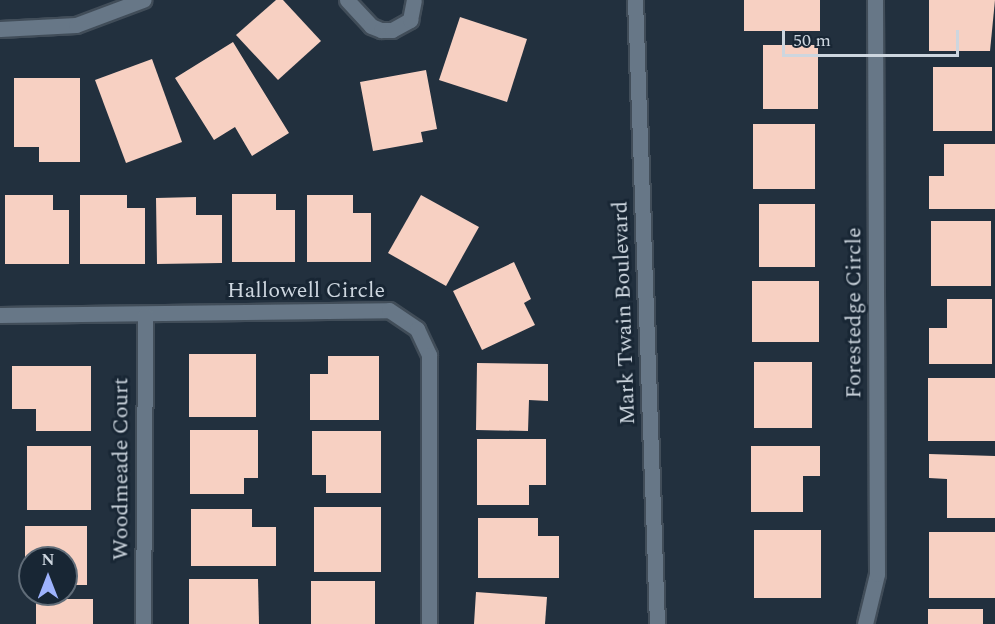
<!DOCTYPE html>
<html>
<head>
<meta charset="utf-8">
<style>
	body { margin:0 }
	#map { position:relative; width:995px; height:624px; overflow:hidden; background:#22303e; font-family:Spectral,serif }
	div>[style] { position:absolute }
	.building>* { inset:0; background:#f7d0c2 }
	.roads { filter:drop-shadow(2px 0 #414d59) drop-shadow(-2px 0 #414d59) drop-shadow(0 2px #414d59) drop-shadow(0 -2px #414d59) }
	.minor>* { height:15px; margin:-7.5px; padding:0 7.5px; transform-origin:7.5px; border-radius:7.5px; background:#677787 }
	span { translate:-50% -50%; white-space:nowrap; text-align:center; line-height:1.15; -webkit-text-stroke:6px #182634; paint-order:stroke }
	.street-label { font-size:22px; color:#cdd6df }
	.north { position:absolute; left:18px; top:546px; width:60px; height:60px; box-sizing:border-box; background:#182634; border:2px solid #606c78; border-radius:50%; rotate:0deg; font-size:16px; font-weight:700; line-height:24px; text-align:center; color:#cdd6df }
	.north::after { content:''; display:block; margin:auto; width:21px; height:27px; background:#9eb3fd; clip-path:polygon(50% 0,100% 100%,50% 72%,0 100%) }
	.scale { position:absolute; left:782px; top:30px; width:177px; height:27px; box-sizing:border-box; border:3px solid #cdd6df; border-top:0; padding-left:8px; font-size:18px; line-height:21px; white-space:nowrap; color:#cdd6df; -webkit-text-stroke:4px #182634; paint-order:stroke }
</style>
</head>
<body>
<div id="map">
	<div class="building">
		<i style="clip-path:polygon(276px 0,283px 0,321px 41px,278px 80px,236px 35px)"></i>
		<i style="clip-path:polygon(744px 0,820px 0,820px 31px,744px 31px)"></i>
		<i style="clip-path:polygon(929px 0,995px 0,990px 51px,929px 51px)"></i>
		<i style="clip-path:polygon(460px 17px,527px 39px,507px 102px,439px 80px)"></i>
		<i style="clip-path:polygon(233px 42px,289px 133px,252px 156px,235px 127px,214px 140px,175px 78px)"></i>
		<i style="clip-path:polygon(763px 45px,818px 45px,818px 109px,763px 109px)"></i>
		<i style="clip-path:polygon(152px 59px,182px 142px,126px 163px,95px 80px)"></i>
		<i style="clip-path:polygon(933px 67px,992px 67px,992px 131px,933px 131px)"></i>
		<i style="clip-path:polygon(426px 70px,437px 129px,421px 132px,423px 142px,373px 151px,360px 82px)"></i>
		<i style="clip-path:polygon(14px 78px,80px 78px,80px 162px,39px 162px,39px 147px,14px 147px)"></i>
		<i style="clip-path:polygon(753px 124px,815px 124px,815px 189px,753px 189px)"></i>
		<i style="clip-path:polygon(944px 144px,995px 144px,995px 209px,929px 209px,929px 176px,944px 176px)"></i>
		<i style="clip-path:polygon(232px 194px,276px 194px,276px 210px,295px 210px,295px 262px,232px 262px)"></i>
		<i style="clip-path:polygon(5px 195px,53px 195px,53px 210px,69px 210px,69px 264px,5px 264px)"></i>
		<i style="clip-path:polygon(80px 195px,127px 195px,127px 208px,145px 208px,145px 264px,80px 264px)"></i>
		<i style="clip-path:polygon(307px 195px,353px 195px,353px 213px,371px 213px,371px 262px,307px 262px)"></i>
		<i style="clip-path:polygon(421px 195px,479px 227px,446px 286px,388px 253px)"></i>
		<i style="clip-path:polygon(196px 197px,196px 215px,222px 215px,222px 263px,157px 264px,156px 198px)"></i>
		<i style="clip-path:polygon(759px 204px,815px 204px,815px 267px,759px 267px)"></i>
		<i style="clip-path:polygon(931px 221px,991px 221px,991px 286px,931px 286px)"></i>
		<i style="clip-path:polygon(514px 262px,531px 299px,524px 303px,535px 325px,482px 350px,453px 291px)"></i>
		<i style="clip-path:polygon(752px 281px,819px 281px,819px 342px,752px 342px)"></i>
		<i style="clip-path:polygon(947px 299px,992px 299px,992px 364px,929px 364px,929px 328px,947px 328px)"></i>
		<i style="clip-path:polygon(189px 354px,256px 354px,256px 417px,189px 417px)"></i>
		<i style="clip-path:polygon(328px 356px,379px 356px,379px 420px,310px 420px,310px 374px,328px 374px)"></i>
		<i style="clip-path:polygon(754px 362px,812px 362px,812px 428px,754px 428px)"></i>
		<i style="clip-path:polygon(477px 363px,548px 364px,548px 401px,529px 400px,528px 431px,476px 430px)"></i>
		<i style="clip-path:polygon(12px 366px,91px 366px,91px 431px,36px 431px,36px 409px,12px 409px)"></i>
		<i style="clip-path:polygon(928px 378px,995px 378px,995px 441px,928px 441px)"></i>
		<i style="clip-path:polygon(190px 430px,258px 430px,258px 478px,244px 478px,244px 494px,190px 494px)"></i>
		<i style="clip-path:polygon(312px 431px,381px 431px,381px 493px,326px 493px,326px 475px,312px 475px)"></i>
		<i style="clip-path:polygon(477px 439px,546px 439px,546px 485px,529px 485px,529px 505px,477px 505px)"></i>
		<i style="clip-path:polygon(27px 446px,91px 446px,91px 510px,27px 510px)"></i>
		<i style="clip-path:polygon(751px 446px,820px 446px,820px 476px,803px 476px,803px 512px,751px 512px)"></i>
		<i style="clip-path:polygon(929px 454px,995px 456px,995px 518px,947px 518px,947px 479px,929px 478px)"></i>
		<i style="clip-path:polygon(314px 507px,381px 507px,381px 572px,314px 572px)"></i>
		<i style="clip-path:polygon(191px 509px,252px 509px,252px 527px,276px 527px,276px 566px,191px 566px)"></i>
		<i style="clip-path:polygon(478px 518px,538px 518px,538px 536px,559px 536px,559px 578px,478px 578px)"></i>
		<i style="clip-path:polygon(25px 526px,87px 526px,87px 585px,66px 585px,66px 558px,30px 558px,30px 585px,25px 585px)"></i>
		<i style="clip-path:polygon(754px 530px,821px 530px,821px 598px,754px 598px)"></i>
		<i style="clip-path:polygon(929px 532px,995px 532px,995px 598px,929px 598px)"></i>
		<i style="clip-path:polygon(189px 579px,258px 579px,259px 624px,189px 624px)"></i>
		<i style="clip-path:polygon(311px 581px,375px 581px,375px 624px,311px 624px)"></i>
		<i style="clip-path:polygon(476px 592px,547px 597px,545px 624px,474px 624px)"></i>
		<i style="clip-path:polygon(36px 599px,93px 599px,93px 624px,36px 624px)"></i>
		<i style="clip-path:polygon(928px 609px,983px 609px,983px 624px,928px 624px)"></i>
	</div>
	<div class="roads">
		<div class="minor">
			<i style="left:347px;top:0;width:35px;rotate:47deg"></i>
			<i style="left:371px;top:26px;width:11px;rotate:22deg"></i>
			<i style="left:381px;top:30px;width:11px"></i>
			<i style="left:392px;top:30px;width:21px;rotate:-29deg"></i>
			<i style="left:410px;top:20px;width:20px;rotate:-79deg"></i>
			<i style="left:635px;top:0;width:624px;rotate:87.98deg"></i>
			<i style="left:0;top:29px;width:76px;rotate:-3deg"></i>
			<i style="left:76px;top:25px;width:72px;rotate:-20.5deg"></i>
			<i style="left:0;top:315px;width:389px;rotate:-0.7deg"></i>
			<i style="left:389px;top:310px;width:34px;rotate:34deg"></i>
			<i style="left:417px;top:329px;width:29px;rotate:65deg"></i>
			<i style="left:429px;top:355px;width:269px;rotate:90deg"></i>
			<i style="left:143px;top:624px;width:309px;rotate:-89.6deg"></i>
			<i style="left:865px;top:624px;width:51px;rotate:-76.5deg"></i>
			<i style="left:877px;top:574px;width:574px;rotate:-90.2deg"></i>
		</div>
	</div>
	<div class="street-label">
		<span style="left:306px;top:291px">Hallowell Circle</span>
		<span style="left:624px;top:313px;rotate:-92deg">Mark Twain Boulevard</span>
		<span style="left:854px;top:313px;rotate:-90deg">Forestedge Circle</span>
		<span style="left:121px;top:469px;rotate:-90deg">Woodmeade Court</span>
	</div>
	<div class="north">N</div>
	<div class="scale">50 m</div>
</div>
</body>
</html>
